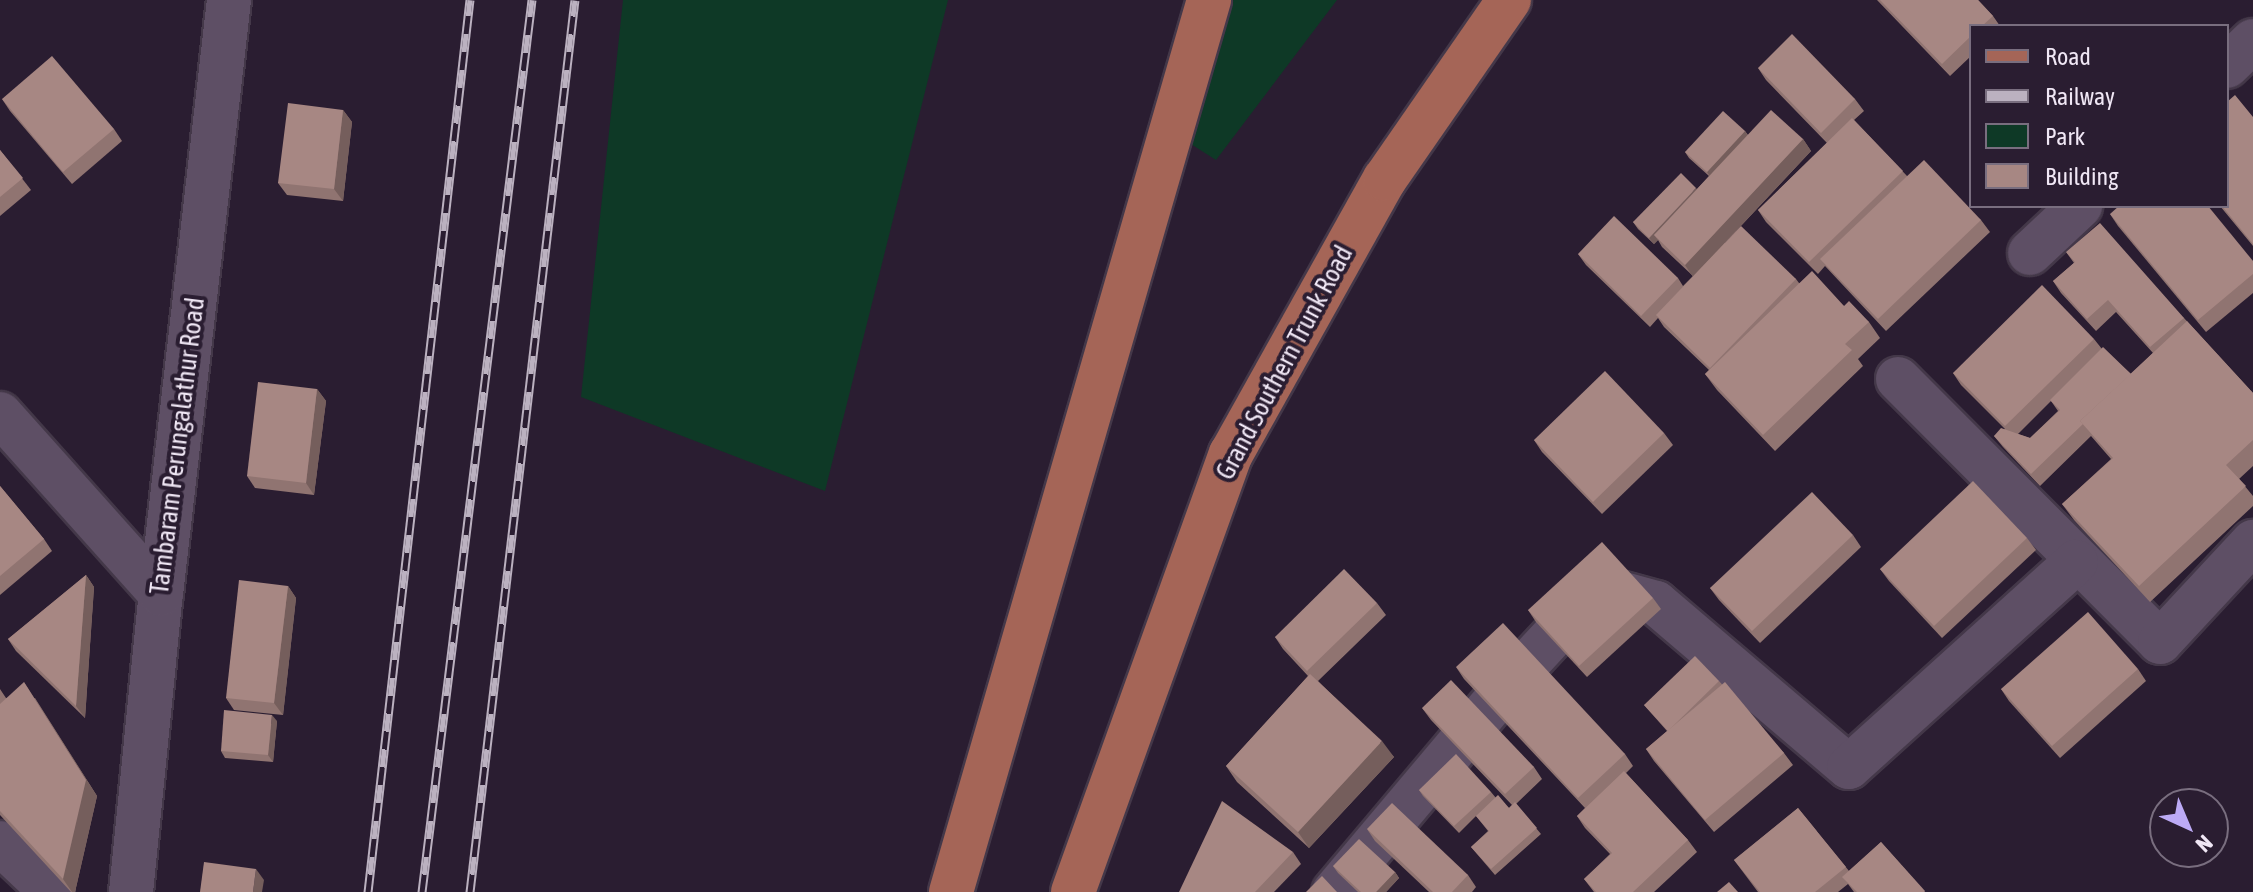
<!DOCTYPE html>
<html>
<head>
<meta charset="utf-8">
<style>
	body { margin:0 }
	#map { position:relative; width:2253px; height:892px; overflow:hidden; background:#2a1d31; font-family:"Asap Condensed",sans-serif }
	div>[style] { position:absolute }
	.green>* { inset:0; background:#0e3926 }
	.roads { filter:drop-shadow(2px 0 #443849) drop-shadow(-2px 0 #443849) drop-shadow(0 2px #443849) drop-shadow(0 -2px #443849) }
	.minor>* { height:44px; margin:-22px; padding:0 22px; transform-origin:22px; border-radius:22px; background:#5e4f65 }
	.major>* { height:44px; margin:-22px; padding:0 22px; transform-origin:22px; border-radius:22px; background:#a56557 }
	.rail>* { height:9px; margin-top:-4.5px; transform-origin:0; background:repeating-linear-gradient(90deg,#2a1d31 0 18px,#bbb1c0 0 36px); box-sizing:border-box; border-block:2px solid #bbb1c0 }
	.wall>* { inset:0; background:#907471 }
	.shaded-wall>* { inset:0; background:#755e5c }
	.building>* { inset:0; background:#a78783 }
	span { translate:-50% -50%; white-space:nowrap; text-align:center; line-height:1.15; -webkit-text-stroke:8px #2a1d31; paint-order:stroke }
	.street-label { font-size:26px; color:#f0e7f5 }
	.legend { position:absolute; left:1969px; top:24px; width:260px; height:184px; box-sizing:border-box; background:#2a1d31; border:2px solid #796e7f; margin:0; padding:10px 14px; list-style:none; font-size:24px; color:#f0e7f5 }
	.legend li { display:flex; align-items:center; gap:16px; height:40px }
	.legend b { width:40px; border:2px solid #796e7f }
	.north { position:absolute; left:2149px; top:788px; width:80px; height:80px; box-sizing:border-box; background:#2a1d31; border:2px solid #796e7f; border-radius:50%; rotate:136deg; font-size:22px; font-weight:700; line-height:32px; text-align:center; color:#f0e7f5 }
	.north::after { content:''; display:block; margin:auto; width:28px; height:36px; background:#bcaaf5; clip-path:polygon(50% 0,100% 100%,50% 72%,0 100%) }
</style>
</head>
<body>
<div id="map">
	<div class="green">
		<i style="clip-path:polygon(623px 0,948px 0,825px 491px,581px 397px)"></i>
		<i style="clip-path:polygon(1229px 0,1337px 0,1216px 160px,1186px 141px)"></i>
	</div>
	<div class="roads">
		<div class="minor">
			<i style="left:2227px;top:66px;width:36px;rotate:-44deg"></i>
			<i style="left:2030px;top:253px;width:69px;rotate:-43.2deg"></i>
			<i style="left:1898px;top:379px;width:371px;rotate:45.1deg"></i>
			<i style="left:2160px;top:642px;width:137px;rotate:-47.1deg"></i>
			<i style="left:0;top:414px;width:241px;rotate:48.2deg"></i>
			<i style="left:0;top:843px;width:71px;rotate:43.3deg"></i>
			<i style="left:131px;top:892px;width:300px;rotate:-84.3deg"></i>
			<i style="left:161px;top:594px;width:598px;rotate:-83.47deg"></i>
			<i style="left:1334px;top:892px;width:280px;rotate:-49.9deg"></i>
			<i style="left:1514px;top:678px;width:78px;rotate:-47.1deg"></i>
			<i style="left:1567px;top:621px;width:50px;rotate:-40.1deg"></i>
			<i style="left:1605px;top:589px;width:53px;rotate:15.4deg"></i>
			<i style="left:1656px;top:603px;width:253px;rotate:40.4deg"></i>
			<i style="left:1849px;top:767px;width:306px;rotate:-42.1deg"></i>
		</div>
		<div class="major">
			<i style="left:951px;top:892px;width:929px;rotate:-73.87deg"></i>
			<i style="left:1073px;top:892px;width:466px;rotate:-70.2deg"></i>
			<i style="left:1231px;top:454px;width:315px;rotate:-60.8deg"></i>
			<i style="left:1385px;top:179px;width:218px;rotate:-55.3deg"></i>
		</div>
	</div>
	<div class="rail">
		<i style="left:368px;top:892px;width:898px;rotate:-83.48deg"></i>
		<i style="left:422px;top:892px;width:899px;rotate:-82.97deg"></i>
		<i style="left:470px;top:892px;width:898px;rotate:-83.29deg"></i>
	</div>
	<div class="wall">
		<i style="clip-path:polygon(1877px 0,1978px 0,1993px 16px,2000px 26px,1971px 26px,1971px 56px,1950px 76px)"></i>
		<i style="clip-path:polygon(1758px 68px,1855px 99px,1864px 111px,1854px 120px,1907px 176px,1981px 220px,1990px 232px,1886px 331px,1825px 266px,1818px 274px,1766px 222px,1758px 210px,1827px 143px,1766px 80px)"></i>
		<i style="clip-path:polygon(2px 99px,114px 129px,122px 141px,72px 184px,10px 111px)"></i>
		<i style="clip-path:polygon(343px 110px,352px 122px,343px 201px,287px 195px,278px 183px)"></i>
		<i style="clip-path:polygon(2253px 117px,2253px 246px,2220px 206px,2227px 206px)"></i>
		<i style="clip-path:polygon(1745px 131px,1748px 135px,1803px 139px,1811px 151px,1725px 243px,1796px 279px,1799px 283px,1844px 306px,1869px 322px,1880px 338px,1858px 359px,1863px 366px,1775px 451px,1717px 390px,1705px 374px,1709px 370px,1664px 327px,1658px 318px,1650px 327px,1586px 265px,1578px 254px,1678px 278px,1683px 286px,1693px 276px,1662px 247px,1658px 240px,1654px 244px,1638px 229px,1633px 222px,1697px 189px,1709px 176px,1689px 158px,1685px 152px)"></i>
		<i style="clip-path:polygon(0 150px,31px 190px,0 216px)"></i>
		<i style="clip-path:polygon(2110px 214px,2253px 261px,2253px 293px,2206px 332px,2118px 226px)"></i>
		<i style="clip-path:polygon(evenodd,2066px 252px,2184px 318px,2253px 393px,2253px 466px,2239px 479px,2253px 496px,2253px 506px,2150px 602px,2074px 520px,2062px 504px,2111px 459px,2091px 436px,2040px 486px,2003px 447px,1994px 436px,2005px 429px,1961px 385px,1953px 373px,2094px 339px,2102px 349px,2131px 374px,2153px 353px,2116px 312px,2096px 331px,2061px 293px,2053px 281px,2074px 263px,2066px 252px,2051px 401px,2058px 411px,2030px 438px,2018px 434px,2051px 401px)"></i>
		<i style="clip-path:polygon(317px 389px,326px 401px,314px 495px,255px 488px,247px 476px)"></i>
		<i style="clip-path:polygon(1664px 433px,1673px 445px,1602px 514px,1542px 452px,1534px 440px)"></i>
		<i style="clip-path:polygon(0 486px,44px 539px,52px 551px,0 595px)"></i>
		<i style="clip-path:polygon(1853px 535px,1861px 547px,1760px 643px,1719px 600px,1710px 588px)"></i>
		<i style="clip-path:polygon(2027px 538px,2036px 550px,1942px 638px,1889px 581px,1880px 569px)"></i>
		<i style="clip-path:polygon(86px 575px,94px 587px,85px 718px,16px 651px,8px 639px)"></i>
		<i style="clip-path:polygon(288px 586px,296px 598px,283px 715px,234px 710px,226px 698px)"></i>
		<i style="clip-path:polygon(1653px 598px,1661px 609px,1587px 677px,1536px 622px,1528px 610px)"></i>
		<i style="clip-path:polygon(1377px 603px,1386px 615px,1318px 681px,1394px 757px,1309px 848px,1237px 782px,1226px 766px,1308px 676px,1283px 649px,1275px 637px)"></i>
		<i style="clip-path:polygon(1456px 667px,1625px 754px,1633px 766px,1626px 773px,1688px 840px,1697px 852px,1654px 892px,1594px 892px,1584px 879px,1610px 854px,1585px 828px,1577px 816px,1585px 808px,1464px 679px)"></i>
		<i style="clip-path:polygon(2138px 669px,2146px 681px,2060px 758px,2009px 701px,2001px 689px)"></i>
		<i style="clip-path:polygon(1719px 681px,1784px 753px,1793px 765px,1714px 832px,1654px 761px,1646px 749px,1667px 731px,1644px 705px)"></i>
		<i style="clip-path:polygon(0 689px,6px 698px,35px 698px,97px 796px,75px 892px,71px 892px,0 815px)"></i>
		<i style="clip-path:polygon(1422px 708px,1534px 767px,1542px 779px,1516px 804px,1541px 834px,1495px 875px,1471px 847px,1488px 831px,1476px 816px,1459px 833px,1423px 796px,1419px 790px,1491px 792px,1496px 798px,1509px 808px,1512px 805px,1431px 720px)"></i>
		<i style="clip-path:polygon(277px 721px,273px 762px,225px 758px,221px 751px)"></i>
		<i style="clip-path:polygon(1798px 808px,1849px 871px,1881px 842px,1925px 892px,1854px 892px,1848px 884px,1838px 892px,1758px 892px,1734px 860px)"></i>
		<i style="clip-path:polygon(1367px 829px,1468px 875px,1476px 887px,1472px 892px,1429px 892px,1375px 841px)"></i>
		<i style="clip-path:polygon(1293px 852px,1301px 864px,1274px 892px,1179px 892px)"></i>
		<i style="clip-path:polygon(1333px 866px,1395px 872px,1399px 878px,1386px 892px,1358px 892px,1338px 873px)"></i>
	</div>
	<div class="shaded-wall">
		<i style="clip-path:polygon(343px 110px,352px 122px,343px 201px,334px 189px)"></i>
		<i style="clip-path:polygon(1745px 131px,1749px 138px,1711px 178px,1707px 172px)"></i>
		<i style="clip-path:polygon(1803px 139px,1811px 151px,1693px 277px,1685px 265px)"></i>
		<i style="clip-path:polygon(1696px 188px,1701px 194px,1654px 235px,1658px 240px,1654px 244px,1649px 238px)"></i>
		<i style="clip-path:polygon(317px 389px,326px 401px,314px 495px,306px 483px)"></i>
		<i style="clip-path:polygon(86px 575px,94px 587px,85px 718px,76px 706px)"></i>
		<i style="clip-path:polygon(288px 586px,296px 598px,283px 715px,274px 703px)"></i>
		<i style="clip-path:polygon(24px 682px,97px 796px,75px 892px,72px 892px,63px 879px)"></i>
		<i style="clip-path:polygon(272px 715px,277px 721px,273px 762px,268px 755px)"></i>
		<i style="clip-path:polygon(1382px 741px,1394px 757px,1309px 848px,1298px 832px)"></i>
		<i style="clip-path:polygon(256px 869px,264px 880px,262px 892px,253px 892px)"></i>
		<i style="clip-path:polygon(1395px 872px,1399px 878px,1386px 892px,1376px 892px)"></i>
	</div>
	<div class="building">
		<i style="clip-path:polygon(1880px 0,1978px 0,1993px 16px,1982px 26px,1971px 26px,1971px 36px,1942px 64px)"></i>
		<i style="clip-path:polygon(1792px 34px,1855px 99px,1821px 133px,1758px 68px)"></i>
		<i style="clip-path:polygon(52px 56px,114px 129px,63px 172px,2px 99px)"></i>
		<i style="clip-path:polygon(2235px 95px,2253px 117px,2253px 244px,2222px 206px,2227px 206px,2227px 102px)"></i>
		<i style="clip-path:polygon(288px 103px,343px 110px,334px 189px,278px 183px)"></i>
		<i style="clip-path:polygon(1771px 110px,1803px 139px,1685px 265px,1654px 235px)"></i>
		<i style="clip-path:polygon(1723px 111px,1745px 131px,1707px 172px,1685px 152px)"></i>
		<i style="clip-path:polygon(1852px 118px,1903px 171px,1809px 262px,1758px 210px)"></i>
		<i style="clip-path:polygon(0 150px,23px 178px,0 197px)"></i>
		<i style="clip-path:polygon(1924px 160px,1981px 220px,1878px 319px,1820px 259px)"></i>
		<i style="clip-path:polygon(1681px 173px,1696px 188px,1649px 238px,1633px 222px)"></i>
		<i style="clip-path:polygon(2119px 206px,2208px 206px,2253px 261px,2253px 274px,2198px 320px,2110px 214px)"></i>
		<i style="clip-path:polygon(1614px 216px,1678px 278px,1641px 316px,1578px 254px)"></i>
		<i style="clip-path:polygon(2100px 223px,2184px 318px,2150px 347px,2108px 300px,2087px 319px,2053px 281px,2075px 262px,2066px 252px)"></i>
		<i style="clip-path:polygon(1741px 226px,1796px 279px,1710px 368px,1656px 315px)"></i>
		<i style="clip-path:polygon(1812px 271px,1844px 306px,1849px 301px,1869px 322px,1845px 344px,1852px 350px,1763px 435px,1705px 374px)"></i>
		<i style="clip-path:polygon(2042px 285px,2094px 339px,2005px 426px,1953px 373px)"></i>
		<i style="clip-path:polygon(2187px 321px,2253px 393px,2253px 440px,2226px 465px,2246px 486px,2139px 586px,2062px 504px,2113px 458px,2080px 421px)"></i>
		<i style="clip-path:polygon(2103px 347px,2131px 374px,2080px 421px,2083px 424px,2031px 474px,1994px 436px,2001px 428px,2030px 438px,2060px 410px,2050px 400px)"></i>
		<i style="clip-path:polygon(1605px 371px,1664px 433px,1593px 502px,1534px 440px)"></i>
		<i style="clip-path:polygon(258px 382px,317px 389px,306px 483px,247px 476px)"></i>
		<i style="clip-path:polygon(1973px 481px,2027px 538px,1934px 626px,1880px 569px)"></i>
		<i style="clip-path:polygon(0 486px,44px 539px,0 576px)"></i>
		<i style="clip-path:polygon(1812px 492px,1853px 535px,1752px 631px,1710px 588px)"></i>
		<i style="clip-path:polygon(1602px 542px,1653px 598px,1579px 666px,1528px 610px)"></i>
		<i style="clip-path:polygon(1344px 569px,1377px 603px,1307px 671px,1275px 637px)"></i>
		<i style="clip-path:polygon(86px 575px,76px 706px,8px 639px)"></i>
		<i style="clip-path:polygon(239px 580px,288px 586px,274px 703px,226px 698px)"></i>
		<i style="clip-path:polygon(2088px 612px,2138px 669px,2052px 746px,2001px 689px)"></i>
		<i style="clip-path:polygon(1503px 623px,1625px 754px,1578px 798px,1456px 667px)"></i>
		<i style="clip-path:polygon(1695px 656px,1719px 681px,1668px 731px,1644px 705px)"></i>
		<i style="clip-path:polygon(1310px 674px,1382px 741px,1298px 832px,1226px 766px)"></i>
		<i style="clip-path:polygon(1451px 680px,1534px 767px,1505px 794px,1422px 708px)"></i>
		<i style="clip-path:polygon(24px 682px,86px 780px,63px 879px,0 811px,0 704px)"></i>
		<i style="clip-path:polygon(1725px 682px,1784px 753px,1705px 820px,1646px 749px)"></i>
		<i style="clip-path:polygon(224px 710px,272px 715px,268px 755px,221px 751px)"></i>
		<i style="clip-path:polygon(1456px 754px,1491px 792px,1454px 826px,1419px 790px)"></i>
		<i style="clip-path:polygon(1624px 771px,1688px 840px,1633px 892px,1596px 892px,1584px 879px,1612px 853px,1577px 816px)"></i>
		<i style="clip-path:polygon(1498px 795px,1509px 808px,1515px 802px,1537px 828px,1491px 869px,1471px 847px,1489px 831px,1476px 816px)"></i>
		<i style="clip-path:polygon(1222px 801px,1293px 852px,1255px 892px,1179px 892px)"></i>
		<i style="clip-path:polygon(1392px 803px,1468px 875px,1452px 892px,1433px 892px,1367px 829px)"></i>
		<i style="clip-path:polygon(1798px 808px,1846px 867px,1815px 892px,1760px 892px,1734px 860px)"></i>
		<i style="clip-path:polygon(1359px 839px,1395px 872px,1376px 892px,1361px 892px,1333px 866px)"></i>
		<i style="clip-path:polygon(1881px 842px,1925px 891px,1924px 892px,1857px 892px,1842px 877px)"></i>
		<i style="clip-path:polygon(204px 862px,256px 869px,253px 892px,200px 892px)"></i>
		<i style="clip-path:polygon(1322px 876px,1337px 892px,1306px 892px)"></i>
		<i style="clip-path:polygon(1729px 882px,1738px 892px,1717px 892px)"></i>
	</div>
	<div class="street-label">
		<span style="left:1285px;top:363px;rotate:-62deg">Grand Southern Trunk Road</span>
		<span style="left:178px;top:446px;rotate:-83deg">Tambaram Perungalathur Road</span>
	</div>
	<ul class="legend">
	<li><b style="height:10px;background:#a56557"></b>Road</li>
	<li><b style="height:10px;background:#bbb1c0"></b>Railway</li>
	<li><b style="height:22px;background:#0e3926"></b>Park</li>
	<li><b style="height:22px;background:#a78783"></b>Building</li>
	</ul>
	<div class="north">N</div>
</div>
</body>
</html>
